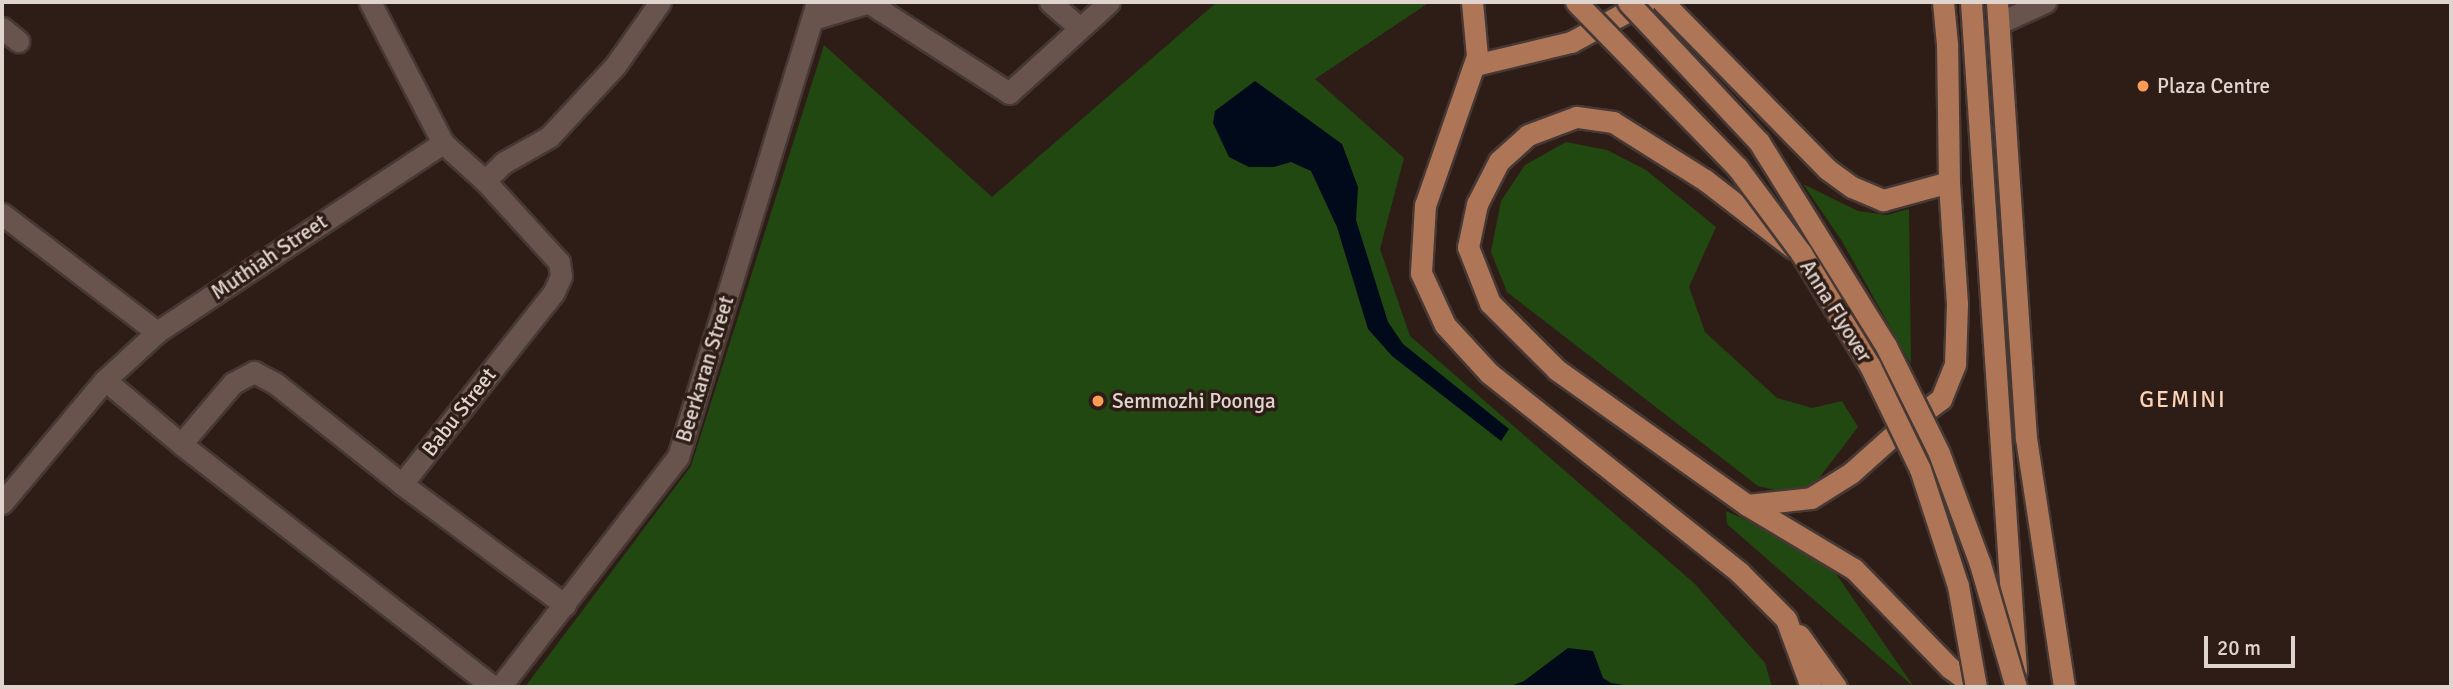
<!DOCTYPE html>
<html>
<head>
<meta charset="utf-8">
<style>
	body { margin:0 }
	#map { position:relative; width:2453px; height:689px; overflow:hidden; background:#2e1d16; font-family:Signika,sans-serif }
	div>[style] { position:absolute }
	.green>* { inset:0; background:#214811 }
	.water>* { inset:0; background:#000a1a }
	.roads { filter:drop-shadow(2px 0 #463834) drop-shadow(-2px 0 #463834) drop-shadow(0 2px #463834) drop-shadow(0 -2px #463834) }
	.minor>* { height:21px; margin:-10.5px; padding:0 10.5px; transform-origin:10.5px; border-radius:10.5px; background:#68544c }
	.major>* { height:21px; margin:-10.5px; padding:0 10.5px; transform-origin:10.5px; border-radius:10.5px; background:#ae7656 }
	.bridges { filter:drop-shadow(2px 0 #463834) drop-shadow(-2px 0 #463834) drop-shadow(0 2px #463834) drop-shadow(0 -2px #463834) }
	.major-bridge>* { height:21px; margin:-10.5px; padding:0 10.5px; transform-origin:10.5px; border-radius:10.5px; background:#ae7656 }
	.dots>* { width:19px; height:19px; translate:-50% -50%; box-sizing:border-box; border:4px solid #2e1d16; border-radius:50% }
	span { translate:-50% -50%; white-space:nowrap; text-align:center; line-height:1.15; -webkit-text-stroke:7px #2e1d16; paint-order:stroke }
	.poi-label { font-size:21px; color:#e0d4cf }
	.left { translate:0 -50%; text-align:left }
	.street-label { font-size:21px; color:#e0d4cf }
	.neighbourhood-label { font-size:23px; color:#fdd3b8; letter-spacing:2px }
	.frame { position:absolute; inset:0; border:4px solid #e0d4cf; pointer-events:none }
	.scale { position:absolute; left:2204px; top:636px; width:91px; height:32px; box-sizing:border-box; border:4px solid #e0d4cf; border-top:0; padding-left:9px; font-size:21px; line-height:24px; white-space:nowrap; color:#e0d4cf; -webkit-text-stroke:5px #2e1d16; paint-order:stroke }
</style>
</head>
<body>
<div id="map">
	<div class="green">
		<i style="clip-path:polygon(1217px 2px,1430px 2px,1315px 79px,1404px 158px,1380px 249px,1410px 336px,1695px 584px,1765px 663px,1772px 687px,525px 687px,691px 466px,824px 45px,992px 197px)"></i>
		<i style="clip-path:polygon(1566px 142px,1607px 150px,1646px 170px,1716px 227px,1689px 287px,1705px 332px,1777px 398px,1812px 408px,1842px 401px,1858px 427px,1813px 486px,1796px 495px,1758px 486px,1507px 292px,1491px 252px,1501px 201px,1525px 165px)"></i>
		<i style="clip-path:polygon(1803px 184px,1858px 211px,1887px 215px,1909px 209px,1911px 364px,1842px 241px)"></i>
		<i style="clip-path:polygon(1726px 511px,1805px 547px,1830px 565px,1914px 687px,1727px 524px)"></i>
	</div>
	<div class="water">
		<i style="clip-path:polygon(1255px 81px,1342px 144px,1358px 187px,1356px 220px,1388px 322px,1403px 344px,1509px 429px,1501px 441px,1392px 356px,1368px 329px,1337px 227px,1311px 171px,1291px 162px,1274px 167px,1249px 167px,1229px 157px,1213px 123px,1215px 111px)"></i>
		<i style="clip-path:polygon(1568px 648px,1593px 651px,1603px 678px,1611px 683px,1637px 687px,1508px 687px,1524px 681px)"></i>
	</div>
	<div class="roads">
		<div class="minor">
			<i style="left:868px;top:2px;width:168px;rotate:32.8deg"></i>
			<i style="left:1009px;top:93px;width:135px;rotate:-42.3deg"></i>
			<i style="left:1050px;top:2px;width:38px;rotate:41deg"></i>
			<i style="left:813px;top:19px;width:59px;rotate:-16.9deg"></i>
			<i style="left:1999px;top:23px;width:51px;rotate:-24.5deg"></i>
			<i style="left:2px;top:28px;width:21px;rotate:39deg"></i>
			<i style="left:443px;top:143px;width:57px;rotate:42.1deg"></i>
			<i style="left:485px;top:181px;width:110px;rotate:47.6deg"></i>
			<i style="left:559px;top:262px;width:14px;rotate:82deg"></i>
			<i style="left:561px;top:276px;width:17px;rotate:114deg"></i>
			<i style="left:554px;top:292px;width:245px;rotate:128.4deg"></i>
			<i style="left:402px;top:484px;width:203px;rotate:36.6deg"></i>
			<i style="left:485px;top:181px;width:25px;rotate:-45deg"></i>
			<i style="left:503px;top:163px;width:53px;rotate:-29.5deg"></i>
			<i style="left:549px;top:137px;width:97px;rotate:-47.1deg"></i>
			<i style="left:615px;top:66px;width:78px;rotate:-54.9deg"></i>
			<i style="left:2px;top:214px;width:195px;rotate:37.3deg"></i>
			<i style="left:105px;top:380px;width:99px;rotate:40.1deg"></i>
			<i style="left:181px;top:444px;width:395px;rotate:37.9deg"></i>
			<i style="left:181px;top:444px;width:80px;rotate:-49.6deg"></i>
			<i style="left:233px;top:383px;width:24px;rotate:-28deg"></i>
			<i style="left:254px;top:372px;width:24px;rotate:28deg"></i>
			<i style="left:275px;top:383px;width:162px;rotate:38.5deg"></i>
			<i style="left:2px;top:503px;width:160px;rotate:-50.1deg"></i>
			<i style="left:105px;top:380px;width:71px;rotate:-42.7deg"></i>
			<i style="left:157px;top:332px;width:343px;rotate:-33.5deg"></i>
			<i style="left:443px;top:143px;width:159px;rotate:-117.4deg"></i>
			<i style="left:500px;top:687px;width:291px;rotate:-52.3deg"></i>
			<i style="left:678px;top:457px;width:476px;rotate:-73deg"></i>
		</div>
		<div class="major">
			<i style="left:1472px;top:2px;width:54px;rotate:84.7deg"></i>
			<i style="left:1477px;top:56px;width:158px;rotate:109.2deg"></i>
			<i style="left:1425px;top:205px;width:68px;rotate:93.4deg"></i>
			<i style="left:1421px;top:273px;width:57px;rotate:65.2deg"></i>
			<i style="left:1445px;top:325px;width:65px;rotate:47.5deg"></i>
			<i style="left:1489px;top:373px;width:320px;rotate:38.5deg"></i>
			<i style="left:1739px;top:572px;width:66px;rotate:45deg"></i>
			<i style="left:1786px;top:619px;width:72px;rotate:69.8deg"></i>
			<i style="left:1663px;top:2px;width:234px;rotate:45.5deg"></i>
			<i style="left:1827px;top:169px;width:31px;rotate:36deg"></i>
			<i style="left:1852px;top:187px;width:34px;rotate:23deg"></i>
			<i style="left:1883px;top:200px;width:68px;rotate:-15.3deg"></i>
			<i style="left:1971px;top:2px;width:670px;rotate:86.15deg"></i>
			<i style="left:1997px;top:2px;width:437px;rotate:86.2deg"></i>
			<i style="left:2026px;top:438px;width:252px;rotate:81.3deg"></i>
			<i style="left:1475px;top:65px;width:99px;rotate:-13.5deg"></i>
			<i style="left:1571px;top:42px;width:84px;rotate:-28.4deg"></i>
			<i style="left:1793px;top:248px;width:111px;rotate:-142.3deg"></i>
			<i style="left:1705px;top:180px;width:109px;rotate:-147.8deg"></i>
			<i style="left:1613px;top:122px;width:37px;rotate:-172deg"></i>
			<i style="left:1576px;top:117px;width:51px;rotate:159.4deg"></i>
			<i style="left:1528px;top:135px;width:39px;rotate:138deg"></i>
			<i style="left:1499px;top:161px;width:48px;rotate:117.1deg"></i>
			<i style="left:1477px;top:204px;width:44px;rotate:101.8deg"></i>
			<i style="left:1468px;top:247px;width:60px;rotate:68.6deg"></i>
			<i style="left:1490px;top:303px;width:95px;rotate:45deg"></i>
			<i style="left:1557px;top:370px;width:233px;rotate:35.4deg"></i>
			<i style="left:1747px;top:505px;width:125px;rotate:30.9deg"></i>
			<i style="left:1854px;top:569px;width:138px;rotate:45.9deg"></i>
			<i style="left:1950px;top:668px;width:32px;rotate:36deg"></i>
			<i style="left:1747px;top:505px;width:64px;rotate:-6.2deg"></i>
			<i style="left:1811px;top:498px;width:47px;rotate:-32deg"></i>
			<i style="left:1851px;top:473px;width:63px;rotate:-41.8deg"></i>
			<i style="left:1898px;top:431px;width:54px;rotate:-36.7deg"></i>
			<i style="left:1941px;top:399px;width:38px;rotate:-68deg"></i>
			<i style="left:1955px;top:364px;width:60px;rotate:-88.1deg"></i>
			<i style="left:1957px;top:304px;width:122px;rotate:-93.8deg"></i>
			<i style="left:1949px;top:182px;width:138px;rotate:-90.8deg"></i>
			<i style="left:1947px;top:44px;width:42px;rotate:-95.4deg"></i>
			<i style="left:1799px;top:635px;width:64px;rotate:54.6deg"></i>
		</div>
	</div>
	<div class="bridges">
		<div class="major-bridge">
			<i style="left:1576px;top:2px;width:231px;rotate:45.7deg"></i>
			<i style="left:1737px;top:167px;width:107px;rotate:53.3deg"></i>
			<i style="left:1801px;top:253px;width:132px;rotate:58.6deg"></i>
			<i style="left:1870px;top:366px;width:114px;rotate:64.1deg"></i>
			<i style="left:1920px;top:469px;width:123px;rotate:72deg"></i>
			<i style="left:1958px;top:586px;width:103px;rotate:79.9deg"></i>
			<i style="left:1628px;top:2px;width:192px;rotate:46.9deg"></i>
			<i style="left:1759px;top:142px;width:240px;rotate:58.1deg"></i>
			<i style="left:1886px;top:346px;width:119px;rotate:63.6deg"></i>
			<i style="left:1939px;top:453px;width:118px;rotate:69.7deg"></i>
			<i style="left:1980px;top:564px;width:128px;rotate:73.7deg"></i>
		</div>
	</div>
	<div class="dots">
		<i style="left:2143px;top:86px;background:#fe9c57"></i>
		<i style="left:1098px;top:401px;background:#fe9c57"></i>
	</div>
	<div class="poi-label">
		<span class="left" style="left:2157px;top:86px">Plaza Centre</span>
		<span class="left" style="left:1112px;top:401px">Semmozhi Poonga</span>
	</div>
	<div class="street-label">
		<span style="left:269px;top:257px;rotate:-34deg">Muthiah Street</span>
		<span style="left:1836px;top:311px;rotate:58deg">Anna Flyover</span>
		<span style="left:705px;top:369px;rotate:-73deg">Beerkaran Street</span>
		<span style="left:459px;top:412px;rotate:-52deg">Babu Street</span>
	</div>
	<div class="neighbourhood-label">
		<span style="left:2183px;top:400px">GEMINI</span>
	</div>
	<div class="frame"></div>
	<div class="scale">20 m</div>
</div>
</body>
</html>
